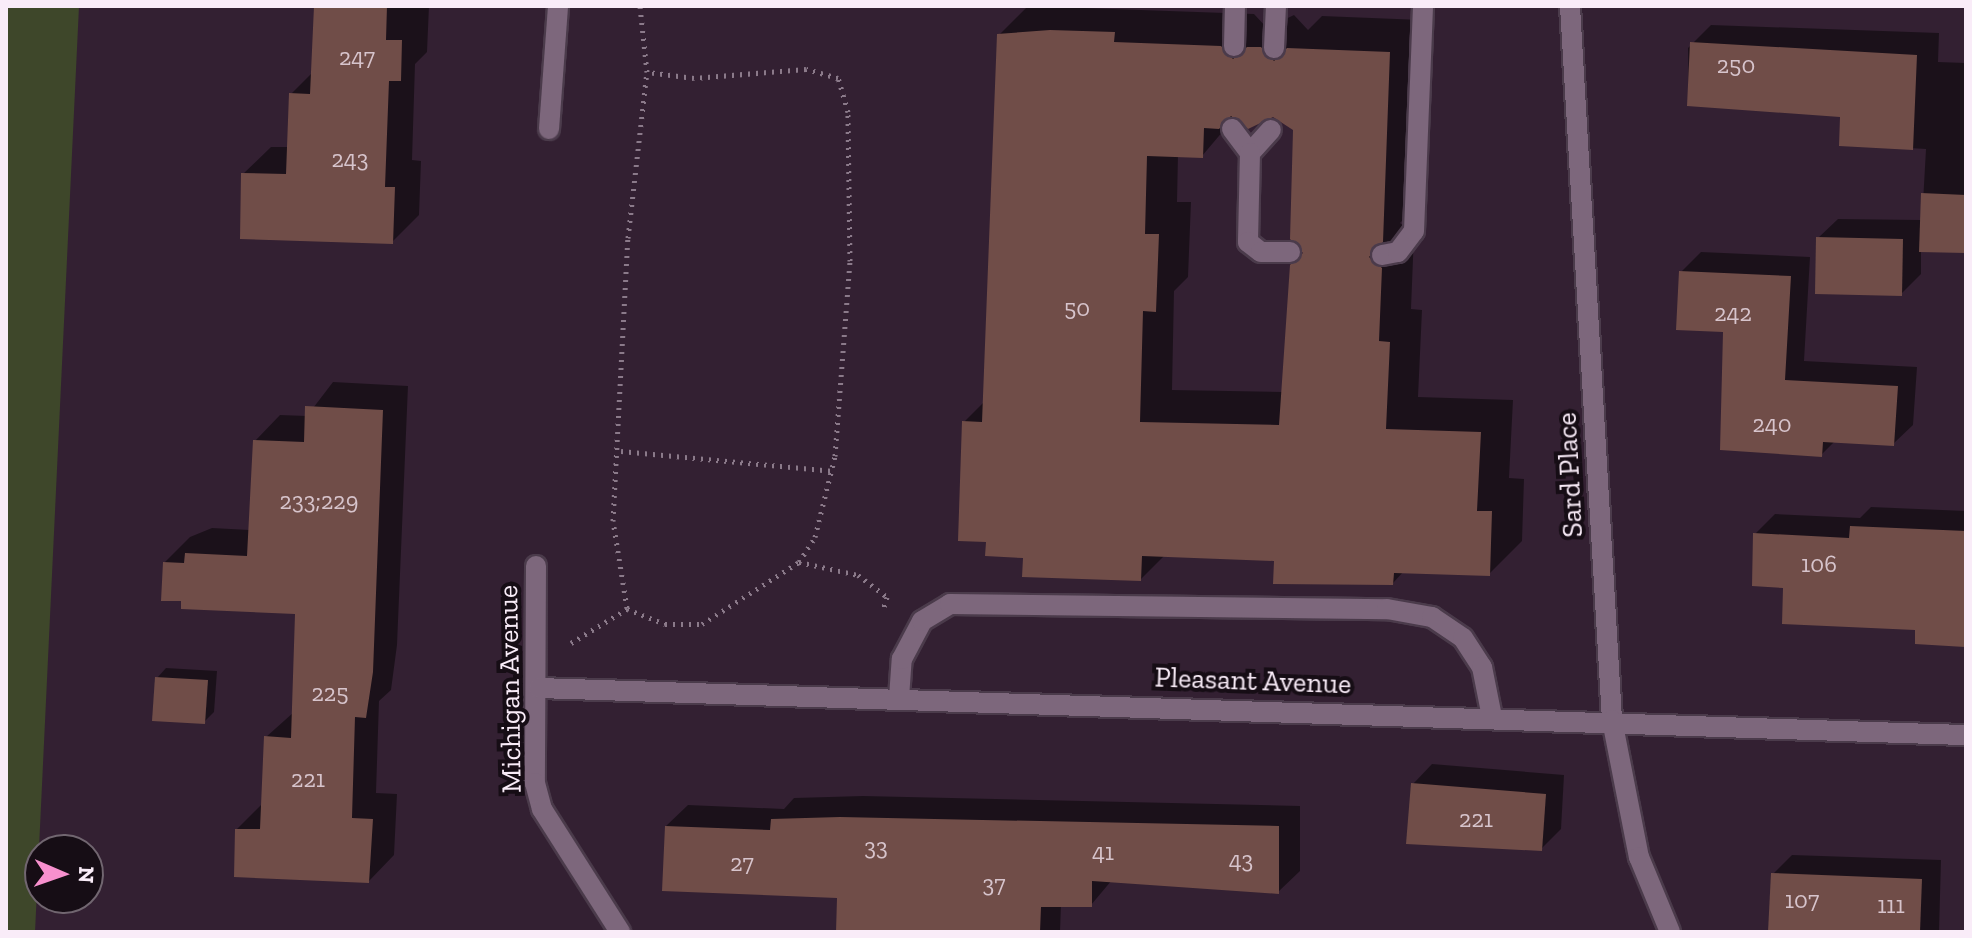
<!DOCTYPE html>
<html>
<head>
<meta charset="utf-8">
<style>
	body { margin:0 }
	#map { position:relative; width:1972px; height:938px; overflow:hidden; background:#332032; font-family:"Zilla Slab",serif }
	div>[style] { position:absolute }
	.green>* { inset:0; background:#3e472a }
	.shadow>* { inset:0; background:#0007 }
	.building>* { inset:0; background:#704d48 }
	.path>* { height:5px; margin-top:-2.5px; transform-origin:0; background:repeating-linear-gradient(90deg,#8b7a8a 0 2px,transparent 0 8px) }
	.roads { filter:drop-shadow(2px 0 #4b3b4b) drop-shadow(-2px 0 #4b3b4b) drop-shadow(0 2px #4b3b4b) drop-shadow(0 -2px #4b3b4b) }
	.lane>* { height:20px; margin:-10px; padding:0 10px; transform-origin:10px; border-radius:10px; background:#7d677c }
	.street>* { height:20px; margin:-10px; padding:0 10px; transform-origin:10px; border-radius:10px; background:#7d677c }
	span { translate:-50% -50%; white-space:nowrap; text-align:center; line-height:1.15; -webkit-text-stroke:8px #160d15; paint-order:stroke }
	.number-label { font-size:24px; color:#d7c4cc }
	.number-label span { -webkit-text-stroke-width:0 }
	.street-label { font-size:28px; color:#f9ecf8 }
	.frame { position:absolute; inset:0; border:8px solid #f9ecf8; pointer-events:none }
	.north { position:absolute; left:24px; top:834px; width:80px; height:80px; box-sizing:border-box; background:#160d15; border:2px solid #716670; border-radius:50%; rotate:92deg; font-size:22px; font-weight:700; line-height:32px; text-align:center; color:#f9ecf8 }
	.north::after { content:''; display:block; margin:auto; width:28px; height:36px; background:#f790ce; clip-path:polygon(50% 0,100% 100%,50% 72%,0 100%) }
</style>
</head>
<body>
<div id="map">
	<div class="green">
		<i style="clip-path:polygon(6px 6px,79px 6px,35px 932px,6px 932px)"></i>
	</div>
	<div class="shadow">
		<i style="clip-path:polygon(318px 6px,429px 6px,427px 52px,415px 64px,412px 160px,421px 161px,419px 215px,392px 242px,243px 174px,271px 147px,289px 147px,291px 94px,313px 72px)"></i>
		<i style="clip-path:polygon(evenodd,1028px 6px,1254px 14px,1267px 28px,1294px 15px,1308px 30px,1322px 16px,1422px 20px,1415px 207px,1400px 223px,1414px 234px,1411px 309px,1422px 310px,1418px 397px,1513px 400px,1509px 478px,1524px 479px,1522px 541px,1489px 574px,1404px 571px,1393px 583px,1276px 559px,1165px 555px,1141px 579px,1025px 556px,988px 540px,964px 422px,984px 402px,999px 35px,1028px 6px,1273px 115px,1295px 129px,1305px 252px,1283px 392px,1172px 390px,1174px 291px,1188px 277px,1191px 202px,1177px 202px,1178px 155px,1202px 156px,1235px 117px,1273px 115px)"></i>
		<i style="clip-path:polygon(1711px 25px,1939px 33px,1938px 62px,1966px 63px,1966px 251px,1921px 250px,1921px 274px,1901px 294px,1818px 238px,1838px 219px,1922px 220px,1926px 149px,1841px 144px,1842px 115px,1689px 104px,1688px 48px)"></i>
		<i style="clip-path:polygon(1701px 252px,1810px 257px,1804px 361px,1917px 367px,1913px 425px,1893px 444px,1835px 441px,1821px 455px,1681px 272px)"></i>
		<i style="clip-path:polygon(333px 382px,408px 386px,397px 645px,391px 690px,379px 701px,376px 793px,397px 794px,394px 855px,369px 881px,237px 829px,263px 803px,266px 737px,294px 712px,297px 613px,183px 599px,165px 562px,190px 537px,212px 528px,250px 530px,255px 441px,280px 415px,307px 416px)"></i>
		<i style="clip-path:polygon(1871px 507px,1966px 511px,1964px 645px,1785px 586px,1755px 534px,1775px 514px,1860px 518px)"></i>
		<i style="clip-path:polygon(166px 668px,217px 671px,214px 712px,204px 722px,157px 678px)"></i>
		<i style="clip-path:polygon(1432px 764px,1564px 775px,1561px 829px,1541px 849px,1413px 784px)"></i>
		<i style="clip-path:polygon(863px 796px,1300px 806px,1300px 871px,1278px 892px,1112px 880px,1091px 905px,1061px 905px,1060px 932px,838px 932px,839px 896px,666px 826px,688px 805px,784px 809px,794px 798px)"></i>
		<i style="clip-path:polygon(1792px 855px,1941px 860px,1939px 932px,1770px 932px,1773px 874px)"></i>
	</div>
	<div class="building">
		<i style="clip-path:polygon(314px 6px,387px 6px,386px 40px,402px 40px,401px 81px,389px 81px,385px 187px,395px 187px,393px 244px,240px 239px,241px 173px,286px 174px,289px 93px,310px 94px)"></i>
		<i style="clip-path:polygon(evenodd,1050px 30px,1115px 32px,1114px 42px,1221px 46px,1233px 59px,1247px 47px,1261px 47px,1274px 61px,1287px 48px,1390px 52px,1383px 242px,1369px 257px,1382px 268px,1379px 341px,1390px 342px,1386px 429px,1481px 432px,1477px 511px,1492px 511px,1490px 576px,1394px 573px,1393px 585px,1273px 584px,1274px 561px,1142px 556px,1141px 581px,1022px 577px,1023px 558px,985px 556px,986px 542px,958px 541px,962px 421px,982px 422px,997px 34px,1050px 30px,1231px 116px,1248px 129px,1273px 117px,1293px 130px,1290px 239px,1303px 253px,1290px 265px,1279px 425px,1140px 422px,1143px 311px,1156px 312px,1159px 234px,1145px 234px,1147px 156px,1203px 158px,1204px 128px,1219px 129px,1231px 116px)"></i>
		<i style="clip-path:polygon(1690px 42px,1917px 55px,1913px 150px,1839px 146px,1840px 117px,1687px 106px)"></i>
		<i style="clip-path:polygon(1921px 193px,1966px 195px,1966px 253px,1919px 252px)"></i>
		<i style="clip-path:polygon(1816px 237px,1903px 239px,1902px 296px,1815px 294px)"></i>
		<i style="clip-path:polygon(1679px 271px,1791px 276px,1785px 380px,1898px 386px,1894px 446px,1823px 442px,1822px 457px,1720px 450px,1723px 332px,1676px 330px)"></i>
		<i style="clip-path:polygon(305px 406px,383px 410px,373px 672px,366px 718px,355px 717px,352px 818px,373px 819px,369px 883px,234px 877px,235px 829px,260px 829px,264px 736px,291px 738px,295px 614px,181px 609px,181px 601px,161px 601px,163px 562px,184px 563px,185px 553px,247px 556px,253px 440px,304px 442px)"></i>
		<i style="clip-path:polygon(1850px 526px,1966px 531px,1965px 647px,1915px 644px,1915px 630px,1782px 624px,1783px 588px,1752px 586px,1753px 533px,1849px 538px)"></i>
		<i style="clip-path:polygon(155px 677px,208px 680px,205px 724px,152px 721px)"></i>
		<i style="clip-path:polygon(1411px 783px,1546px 794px,1542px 851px,1406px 844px)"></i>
		<i style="clip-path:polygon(840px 817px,1279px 826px,1279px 894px,1092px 881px,1092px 907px,1041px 907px,1040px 932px,836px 932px,837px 898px,662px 891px,665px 826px,770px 830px,771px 819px)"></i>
		<i style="clip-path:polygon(1771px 873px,1922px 879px,1920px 932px,1768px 932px)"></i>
	</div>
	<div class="path">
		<i style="left:621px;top:451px;width:211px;rotate:5.4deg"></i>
		<i style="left:799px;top:562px;width:60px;rotate:12.4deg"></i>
		<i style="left:858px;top:575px;width:36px;rotate:37deg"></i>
		<i style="left:887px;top:597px;width:14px;rotate:107deg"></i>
		<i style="left:627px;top:608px;width:88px;rotate:-99.1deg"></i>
		<i style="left:613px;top:521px;width:283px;rotate:-87deg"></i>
		<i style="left:628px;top:238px;width:167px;rotate:-83.5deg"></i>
		<i style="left:571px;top:643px;width:66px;rotate:-31.3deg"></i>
		<i style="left:627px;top:609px;width:41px;rotate:21.5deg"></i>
		<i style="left:665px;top:624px;width:37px"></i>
		<i style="left:702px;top:624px;width:115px;rotate:-32.6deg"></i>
		<i style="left:799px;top:562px;width:30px;rotate:-57deg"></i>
		<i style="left:815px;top:537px;width:83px;rotate:-76.1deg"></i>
		<i style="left:835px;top:456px;width:196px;rotate:-85.6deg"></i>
		<i style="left:850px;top:261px;width:149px;rotate:-90.8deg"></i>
		<i style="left:848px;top:112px;width:35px;rotate:-106deg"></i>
		<i style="left:838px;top:78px;width:33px;rotate:-164deg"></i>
		<i style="left:806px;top:69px;width:112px;rotate:175.4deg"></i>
		<i style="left:694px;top:78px;width:47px;rotate:-172.7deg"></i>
		<i style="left:647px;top:72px;width:66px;rotate:-96.1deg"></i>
	</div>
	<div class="roads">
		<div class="lane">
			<i style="left:1234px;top:46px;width:40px;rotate:-88.6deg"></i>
			<i style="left:1274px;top:48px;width:42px;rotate:-87.3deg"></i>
			<i style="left:1232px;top:129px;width:30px;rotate:53deg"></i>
			<i style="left:1250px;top:153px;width:31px;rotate:-48deg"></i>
			<i style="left:1250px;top:153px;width:89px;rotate:91.3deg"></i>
			<i style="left:1248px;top:242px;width:16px;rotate:38deg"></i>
			<i style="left:1261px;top:252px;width:29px"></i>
			<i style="left:1382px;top:255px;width:16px;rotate:-11deg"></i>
			<i style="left:1398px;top:252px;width:26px;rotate:-53deg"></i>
			<i style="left:1414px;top:231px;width:225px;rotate:-87.7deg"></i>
			<i style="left:899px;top:698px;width:39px;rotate:-86deg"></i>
			<i style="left:902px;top:659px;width:43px;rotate:-62.2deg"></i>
			<i style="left:922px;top:621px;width:33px;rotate:-31deg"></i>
			<i style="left:950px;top:604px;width:437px;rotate:0.7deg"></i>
			<i style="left:1387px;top:609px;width:46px;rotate:10.1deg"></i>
			<i style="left:1432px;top:617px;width:37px;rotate:34deg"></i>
			<i style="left:1463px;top:638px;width:35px;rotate:57deg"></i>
			<i style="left:1482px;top:667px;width:51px;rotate:78.7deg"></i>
		</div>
		<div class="street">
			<i style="left:1570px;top:6px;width:715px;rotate:86.63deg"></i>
			<i style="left:1612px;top:720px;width:140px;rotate:78.9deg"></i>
			<i style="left:1639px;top:857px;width:81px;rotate:67.5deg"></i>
			<i style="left:549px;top:129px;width:123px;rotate:-85.8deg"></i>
			<i style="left:536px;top:566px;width:217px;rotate:90.3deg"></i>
			<i style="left:535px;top:783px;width:27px;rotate:75deg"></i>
			<i style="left:542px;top:809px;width:146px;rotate:57.6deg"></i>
			<i style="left:539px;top:688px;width:1428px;rotate:1.89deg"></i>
		</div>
	</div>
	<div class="number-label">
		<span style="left:357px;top:57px">247</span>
		<span style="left:1736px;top:65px">250</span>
		<span style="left:350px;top:159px">243</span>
		<span style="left:1077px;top:308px">50</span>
		<span style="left:1733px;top:313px">242</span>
		<span style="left:1772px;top:424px">240</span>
		<span style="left:319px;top:501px">233;229</span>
		<span style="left:1819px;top:564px">106</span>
		<span style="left:330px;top:693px">225</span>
		<span style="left:308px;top:779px">221</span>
		<span style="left:1476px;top:819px">221</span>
		<span style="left:876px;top:847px">33</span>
		<span style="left:1103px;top:852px">41</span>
		<span style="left:1241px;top:860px">43</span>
		<span style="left:742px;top:863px">27</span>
		<span style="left:994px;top:884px">37</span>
		<span style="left:1802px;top:900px">107</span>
		<span style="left:1891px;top:905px">111</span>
	</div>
	<div class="street-label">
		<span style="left:1570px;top:475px;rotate:-93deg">Sard Place</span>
		<span style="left:1253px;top:681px;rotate:2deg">Pleasant Avenue</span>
		<span style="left:510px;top:689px;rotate:-91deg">Michigan Avenue</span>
	</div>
	<div class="frame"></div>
	<div class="north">N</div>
</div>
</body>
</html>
